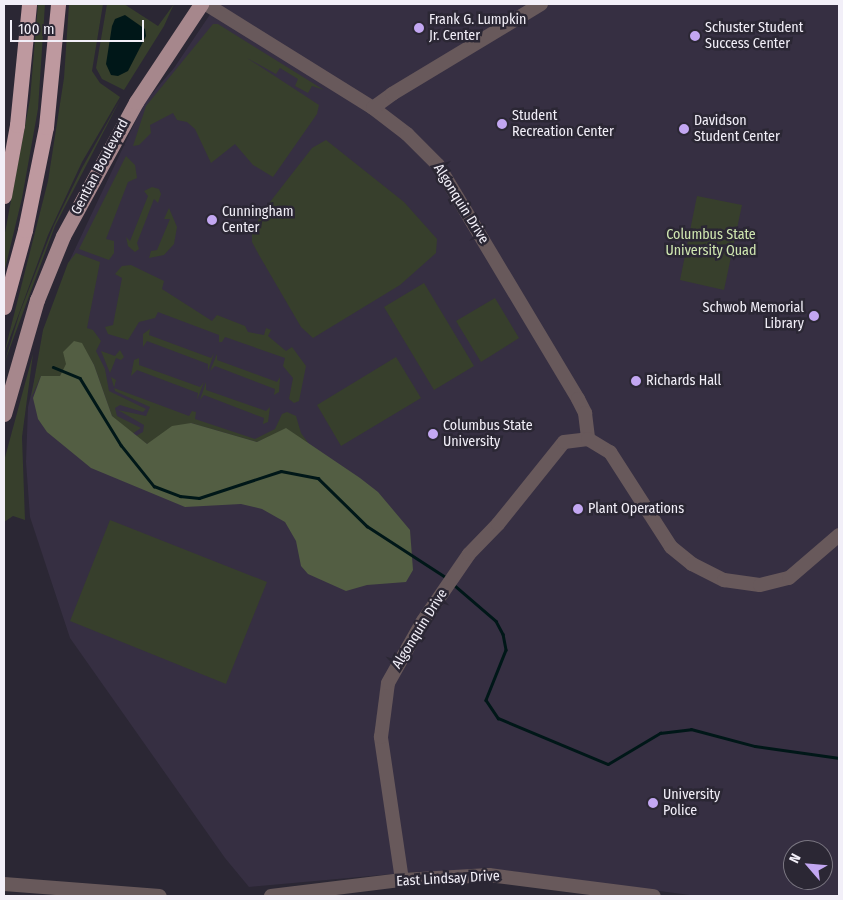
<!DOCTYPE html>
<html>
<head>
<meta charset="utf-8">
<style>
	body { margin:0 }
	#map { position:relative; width:843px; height:900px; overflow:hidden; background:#2b2734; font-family:"Fira Sans Condensed",sans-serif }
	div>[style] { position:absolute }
	.built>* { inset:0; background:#362f42 }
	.green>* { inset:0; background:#373f2c }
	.forest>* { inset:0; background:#535e43 }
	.water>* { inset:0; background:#001718 }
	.stream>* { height:2.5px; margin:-1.25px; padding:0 1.25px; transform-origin:1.25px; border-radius:1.25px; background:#001718 }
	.minor>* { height:14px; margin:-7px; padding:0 7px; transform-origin:7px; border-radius:7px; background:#68595b }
	.major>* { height:15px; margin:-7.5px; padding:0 7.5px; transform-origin:7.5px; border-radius:7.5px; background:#a6878c }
	.highway>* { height:15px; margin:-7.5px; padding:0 7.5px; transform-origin:7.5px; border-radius:7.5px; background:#be999f }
	.dots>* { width:14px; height:14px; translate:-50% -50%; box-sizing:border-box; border:2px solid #2b2734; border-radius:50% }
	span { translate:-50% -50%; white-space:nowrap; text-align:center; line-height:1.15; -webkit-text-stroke:5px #2b2734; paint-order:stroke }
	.poi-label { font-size:14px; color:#f2eff8 }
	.left { translate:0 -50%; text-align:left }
	.right { translate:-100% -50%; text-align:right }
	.street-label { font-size:14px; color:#f2eff8 }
	.park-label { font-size:14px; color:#cfe6b0 }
	.frame { position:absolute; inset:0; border:5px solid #f2eff8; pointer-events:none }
	.north { position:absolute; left:783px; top:840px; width:50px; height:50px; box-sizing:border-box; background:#2b2734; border:1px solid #7b7782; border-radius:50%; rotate:297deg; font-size:14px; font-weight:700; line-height:20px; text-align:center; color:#f2eff8 }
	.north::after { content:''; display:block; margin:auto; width:18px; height:22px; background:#c3a7f2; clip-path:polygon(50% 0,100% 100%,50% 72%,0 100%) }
	.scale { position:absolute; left:10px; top:20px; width:134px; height:22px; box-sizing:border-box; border:2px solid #f2eff8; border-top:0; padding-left:6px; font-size:15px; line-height:18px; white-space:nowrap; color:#f2eff8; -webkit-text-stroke:4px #2b2734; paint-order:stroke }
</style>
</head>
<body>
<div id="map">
	<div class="built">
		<i style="clip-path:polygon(evenodd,217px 4px,839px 4px,839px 896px,697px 896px,502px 870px,415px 872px,249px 887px,225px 858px,70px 638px,30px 517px,26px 462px,28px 407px,45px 335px,68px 264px,144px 103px,174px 68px,217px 4px,793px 850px,823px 850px,823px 880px,793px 880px,793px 850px)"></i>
	</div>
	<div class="green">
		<i style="clip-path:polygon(38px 4px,45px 4px,38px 109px,22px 198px,4px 273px,4px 238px,30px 99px)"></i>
		<i style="clip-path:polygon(69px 4px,103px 4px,92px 71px,100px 83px,120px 97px,82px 162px,48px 235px,4px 354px,48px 181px,64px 78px)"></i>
		<i style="clip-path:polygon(107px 4px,124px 4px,158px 26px,174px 4px,164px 26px,124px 90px,102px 79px,96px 68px)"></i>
		<i style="clip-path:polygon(213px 24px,218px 24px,324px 90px,312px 86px,308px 93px,295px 86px,298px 79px,280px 68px,276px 74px,247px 58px,319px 105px,317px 114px,273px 177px,253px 165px,235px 144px,211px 163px,195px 129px,187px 122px,177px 120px,173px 113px,150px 125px,151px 133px,139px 145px,133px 146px,146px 106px)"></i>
		<i style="clip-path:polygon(121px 98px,55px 226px,4px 364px,20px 312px,54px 225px,82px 168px)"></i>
		<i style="clip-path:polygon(326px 140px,404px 202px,437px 239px,436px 253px,400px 285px,313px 338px,301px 327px,259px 255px,252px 242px,252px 232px,263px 211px,312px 148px)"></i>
		<i style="clip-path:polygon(126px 156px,135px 165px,137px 178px,128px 182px,106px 239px,114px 241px,114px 253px,109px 260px,79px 249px)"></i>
		<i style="clip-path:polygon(152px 187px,159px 189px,161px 194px,158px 203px,154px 199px,137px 243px,139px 249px,135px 252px,128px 246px,126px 237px,130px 241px,148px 196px,144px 191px)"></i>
		<i style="clip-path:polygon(697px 196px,742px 205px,724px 290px,680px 280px)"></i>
		<i style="clip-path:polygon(169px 208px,177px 227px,174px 244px,164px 255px,149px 258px,151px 251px,157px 250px,170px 219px,164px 219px)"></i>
		<i style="clip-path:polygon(76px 253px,100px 262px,87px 328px,93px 330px,101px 341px,96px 351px,105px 369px,109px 391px,146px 409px,143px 412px,120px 405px,115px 408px,117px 416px,141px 428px,132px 434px,112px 416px,94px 365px,81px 343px,60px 376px,41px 376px,31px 398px,43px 330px,68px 263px)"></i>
		<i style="clip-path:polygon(131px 265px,164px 281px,162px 289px,212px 321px,217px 315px,245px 326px,248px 332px,264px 335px,266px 328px,271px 330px,268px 336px,286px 351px,292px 347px,306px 366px,299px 401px,294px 403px,289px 399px,293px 378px,283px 366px,285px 358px,225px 337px,222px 342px,219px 342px,219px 335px,158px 312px,155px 318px,139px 322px,128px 340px,108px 334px,105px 327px,113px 325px,122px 278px,115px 274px,122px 266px)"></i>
		<i style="clip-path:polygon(424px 283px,474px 366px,434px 390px,384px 307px)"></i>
		<i style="clip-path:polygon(495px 298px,519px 338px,481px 362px,456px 321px)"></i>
		<i style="clip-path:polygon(150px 329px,149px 335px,211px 358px,214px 353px,208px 371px,208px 364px,147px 341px,143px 347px,143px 334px)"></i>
		<i style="clip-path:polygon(120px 350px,124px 357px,121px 360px,116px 358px,110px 373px,101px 351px,115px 356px)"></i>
		<i style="clip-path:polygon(33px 354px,22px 437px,25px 520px,13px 516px,4px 522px,4px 461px)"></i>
		<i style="clip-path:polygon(217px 354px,217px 360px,277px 382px,280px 377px,279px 392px,274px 395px,275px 389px,215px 366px,210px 371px)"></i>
		<i style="clip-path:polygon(396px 357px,421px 398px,341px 446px,317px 405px)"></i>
		<i style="clip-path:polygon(139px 358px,139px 365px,200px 387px,204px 382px,197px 400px,198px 393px,137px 370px,131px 376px,134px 360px)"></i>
		<i style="clip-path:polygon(111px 377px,116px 380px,114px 388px,189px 416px,192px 411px,196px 412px,195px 419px,255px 439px,275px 429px,282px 414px,287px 412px,296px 416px,301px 433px,311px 447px,286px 429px,257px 442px,191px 423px,147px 444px,136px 436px,143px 432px,144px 425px,118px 410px,146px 416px,150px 407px,115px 391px)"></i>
		<i style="clip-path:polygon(206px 382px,206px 390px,266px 411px,270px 407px,268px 422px,263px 424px,264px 418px,204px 395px,200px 400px)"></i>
		<i style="clip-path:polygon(110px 520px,267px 582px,226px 684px,70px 621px)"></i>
	</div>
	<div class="forest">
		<i style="clip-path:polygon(74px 341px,82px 343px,94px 365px,112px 416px,147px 444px,172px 426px,191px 423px,257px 442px,286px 428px,360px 478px,378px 492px,410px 530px,413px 570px,406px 582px,367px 585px,346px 591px,308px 574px,301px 566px,296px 541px,285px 522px,262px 509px,241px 504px,185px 507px,91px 468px,47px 432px,38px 419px,33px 398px,41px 376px,60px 376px,66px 364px,63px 352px)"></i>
	</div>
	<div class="water">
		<i style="clip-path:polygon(125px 15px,145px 29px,146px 36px,128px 71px,118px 76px,111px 75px,106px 64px,112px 26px,115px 19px)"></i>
	</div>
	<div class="stream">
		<i style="left:53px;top:367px;width:29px;rotate:22deg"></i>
		<i style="left:80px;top:378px;width:79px;rotate:58.5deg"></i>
		<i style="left:121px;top:445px;width:53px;rotate:51.2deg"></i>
		<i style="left:154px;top:486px;width:28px;rotate:21deg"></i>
		<i style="left:180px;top:496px;width:19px;rotate:6deg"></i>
		<i style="left:199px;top:498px;width:86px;rotate:-18.2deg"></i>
		<i style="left:281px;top:471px;width:38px;rotate:11deg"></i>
		<i style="left:318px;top:478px;width:69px;rotate:44.4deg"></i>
		<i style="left:367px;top:526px;width:95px;rotate:33deg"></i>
		<i style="left:453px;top:584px;width:57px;rotate:40.7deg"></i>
		<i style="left:496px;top:621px;width:15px;rotate:62deg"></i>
		<i style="left:503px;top:634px;width:16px;rotate:79deg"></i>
		<i style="left:506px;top:650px;width:54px;rotate:111.8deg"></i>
		<i style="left:486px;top:700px;width:22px;rotate:56deg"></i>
		<i style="left:498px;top:718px;width:119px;rotate:22.7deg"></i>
		<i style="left:608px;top:764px;width:61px;rotate:-30.8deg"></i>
		<i style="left:660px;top:733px;width:31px;rotate:-7deg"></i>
		<i style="left:691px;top:729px;width:66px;rotate:14.9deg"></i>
		<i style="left:755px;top:746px;width:85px;rotate:8.1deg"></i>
	</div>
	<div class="minor">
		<i style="left:206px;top:4px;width:197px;rotate:31.9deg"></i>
		<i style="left:373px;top:108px;width:43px;rotate:37.4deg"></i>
		<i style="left:407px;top:134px;width:44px;rotate:45deg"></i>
		<i style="left:438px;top:165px;width:273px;rotate:59.1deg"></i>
		<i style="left:578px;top:399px;width:16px;rotate:63deg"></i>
		<i style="left:585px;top:413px;width:26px;rotate:83deg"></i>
		<i style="left:373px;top:108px;width:24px;rotate:-36deg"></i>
		<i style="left:392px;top:94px;width:174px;rotate:-31.1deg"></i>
		<i style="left:402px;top:880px;width:145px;rotate:-98.4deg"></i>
		<i style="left:381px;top:737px;width:54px;rotate:-82.6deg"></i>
		<i style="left:388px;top:683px;width:71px;rotate:-60.6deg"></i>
		<i style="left:423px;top:621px;width:81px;rotate:-55.5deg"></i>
		<i style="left:469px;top:554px;width:42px;rotate:-46deg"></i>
		<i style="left:498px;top:524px;width:105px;rotate:-51.2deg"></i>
		<i style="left:564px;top:442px;width:24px;rotate:-7deg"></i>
		<i style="left:588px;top:439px;width:26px;rotate:31deg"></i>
		<i style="left:610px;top:452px;width:113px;rotate:57.3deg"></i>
		<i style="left:671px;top:547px;width:27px;rotate:39deg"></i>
		<i style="left:692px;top:564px;width:36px;rotate:27deg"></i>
		<i style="left:724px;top:580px;width:36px;rotate:8deg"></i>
		<i style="left:760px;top:585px;width:30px;rotate:-14deg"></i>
		<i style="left:789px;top:578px;width:66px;rotate:-40.7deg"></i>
		<i style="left:4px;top:884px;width:156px;rotate:4.4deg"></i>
		<i style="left:271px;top:896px;width:132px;rotate:-7deg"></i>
		<i style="left:402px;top:880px;width:87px;rotate:-3.3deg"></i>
		<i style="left:489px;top:875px;width:166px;rotate:7.3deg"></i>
	</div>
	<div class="major">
		<i style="left:4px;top:414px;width:119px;rotate:-73.9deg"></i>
		<i style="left:37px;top:300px;width:69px;rotate:-67.9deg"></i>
		<i style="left:63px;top:236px;width:153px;rotate:-61.4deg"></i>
		<i style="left:136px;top:102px;width:118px;rotate:-56.4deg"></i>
	</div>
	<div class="highway">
		<i style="left:4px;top:196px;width:72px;rotate:-79.6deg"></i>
		<i style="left:17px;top:125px;width:122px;rotate:-84.3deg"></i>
		<i style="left:4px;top:307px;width:80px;rotate:-74.7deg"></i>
		<i style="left:25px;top:230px;width:105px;rotate:-78.5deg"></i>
		<i style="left:46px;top:127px;width:124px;rotate:-84.4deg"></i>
	</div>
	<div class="dots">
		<i style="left:419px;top:28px;background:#c3a7f2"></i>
		<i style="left:695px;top:36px;background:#c3a7f2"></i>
		<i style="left:502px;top:124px;background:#c3a7f2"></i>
		<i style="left:684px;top:129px;background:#c3a7f2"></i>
		<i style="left:212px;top:220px;background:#c3a7f2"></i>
		<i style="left:814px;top:316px;background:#c3a7f2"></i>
		<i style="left:636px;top:381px;background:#c3a7f2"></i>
		<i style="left:433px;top:434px;background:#c3a7f2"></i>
		<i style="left:578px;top:509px;background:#c3a7f2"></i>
		<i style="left:653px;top:803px;background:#c3a7f2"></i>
	</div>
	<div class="poi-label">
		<span class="left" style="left:429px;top:28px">Frank G. Lumpkin<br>Jr. Center</span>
		<span class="left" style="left:705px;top:36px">Schuster Student<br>Success Center</span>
		<span class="left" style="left:512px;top:124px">Student<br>Recreation Center</span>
		<span class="left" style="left:694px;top:129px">Davidson<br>Student Center</span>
		<span class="left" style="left:222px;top:220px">Cunningham<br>Center</span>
		<span class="right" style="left:804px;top:316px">Schwob Memorial<br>Library</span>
		<span class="left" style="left:646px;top:381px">Richards Hall</span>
		<span class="left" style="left:443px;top:434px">Columbus State<br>University</span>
		<span class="left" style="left:588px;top:509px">Plant Operations</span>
		<span class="left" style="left:663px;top:803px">University<br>Police</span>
	</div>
	<div class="street-label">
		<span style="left:100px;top:167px;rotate:-62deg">Gentian Boulevard</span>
		<span style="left:461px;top:204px;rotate:58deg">Algonquin Drive</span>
		<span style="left:420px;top:629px;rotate:-58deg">Algonquin Drive</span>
		<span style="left:448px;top:879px;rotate:-3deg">East Lindsay Drive</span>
	</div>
	<div class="park-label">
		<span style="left:711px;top:243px">Columbus State<br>University Quad</span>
	</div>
	<div class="frame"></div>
	<div class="north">N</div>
	<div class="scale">100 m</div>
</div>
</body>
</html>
